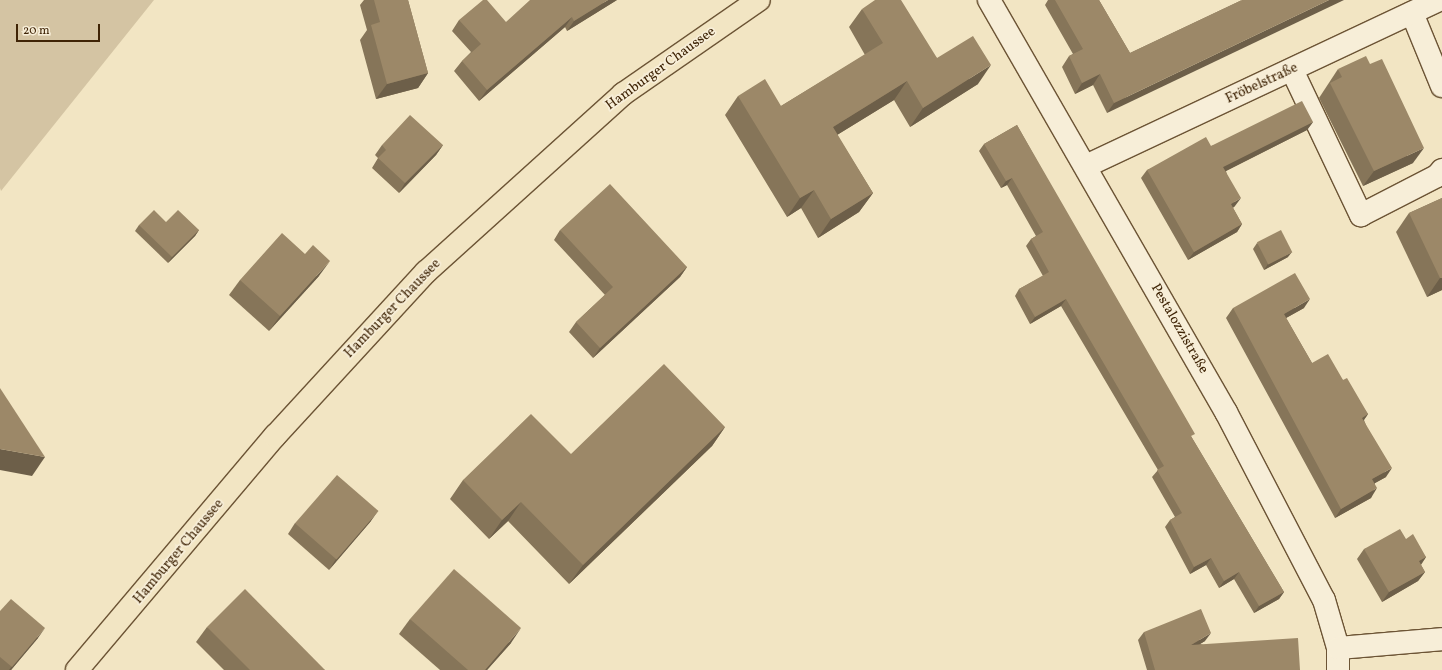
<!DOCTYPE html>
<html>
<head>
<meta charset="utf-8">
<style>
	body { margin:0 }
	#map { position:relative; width:1442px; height:670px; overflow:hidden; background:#f2e5c3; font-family:Vollkorn,serif }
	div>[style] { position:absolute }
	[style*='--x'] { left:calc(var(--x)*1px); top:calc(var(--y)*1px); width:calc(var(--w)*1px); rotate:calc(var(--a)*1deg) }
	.green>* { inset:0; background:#d4c4a3 }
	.roads { filter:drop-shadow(1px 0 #6c5435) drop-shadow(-1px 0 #6c5435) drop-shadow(0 1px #6c5435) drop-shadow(0 -1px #6c5435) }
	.minor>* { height:22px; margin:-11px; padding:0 11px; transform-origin:11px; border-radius:11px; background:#f7eed8 }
	.major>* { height:22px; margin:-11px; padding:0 11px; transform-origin:11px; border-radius:11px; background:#f2e5c3 }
	.wall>* { inset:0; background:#867559 }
	.shaded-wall>* { inset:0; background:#6d5f49 }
	.building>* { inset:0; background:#9c8868; transform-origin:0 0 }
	span { translate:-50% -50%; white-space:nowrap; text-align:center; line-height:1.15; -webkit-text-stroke:3.5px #f7eed8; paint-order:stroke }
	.street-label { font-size:14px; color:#3f2406 }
	.scale { position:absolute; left:16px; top:24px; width:84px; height:18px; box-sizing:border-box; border:2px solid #3f2406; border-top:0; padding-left:5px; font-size:12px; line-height:14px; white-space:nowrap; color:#3f2406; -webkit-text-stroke:3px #f7eed8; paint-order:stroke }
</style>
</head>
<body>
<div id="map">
	<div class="green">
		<i style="clip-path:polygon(0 0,154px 0,1px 191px,0 188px)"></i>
	</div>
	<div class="roads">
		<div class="minor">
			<i style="--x:989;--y:0;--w:475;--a:60.1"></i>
			<i style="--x:1226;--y:412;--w:212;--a:62.5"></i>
			<i style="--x:1324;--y:600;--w:50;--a:73.7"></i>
			<i style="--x:1338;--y:648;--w:22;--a:90"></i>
			<i style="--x:1412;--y:13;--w:79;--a:67.7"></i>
			<i style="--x:1292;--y:70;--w:161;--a:64.6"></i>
			<i style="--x:1361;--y:215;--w:85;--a:-27.2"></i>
			<i style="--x:1437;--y:176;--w:8;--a:-50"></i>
			<i style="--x:1086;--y:166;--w:390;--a:-25.2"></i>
			<i style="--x:1338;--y:648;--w:104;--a:-4.9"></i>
		</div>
		<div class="major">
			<i style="--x:77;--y:670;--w:307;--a:-49.8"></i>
			<i style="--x:275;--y:436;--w:223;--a:-47.4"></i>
			<i style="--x:426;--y:272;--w:266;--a:-42.1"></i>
			<i style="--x:623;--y:94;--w:165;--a:-34.7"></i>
		</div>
	</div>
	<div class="wall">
		<i style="clip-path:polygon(364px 0,408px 0,428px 73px,418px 88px,376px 99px,360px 40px,367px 30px,360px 5px)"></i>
		<i style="clip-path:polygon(617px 0,567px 31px,565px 27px,479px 101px,454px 71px,462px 61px,471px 52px,452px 31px,459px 20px,506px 22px)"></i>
		<i style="clip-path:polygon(1048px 0,1099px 0,1130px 53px,1242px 0,1107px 113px,1093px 85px,1075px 94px,1062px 67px,1069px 56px,1073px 54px,1045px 5px)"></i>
		<i style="clip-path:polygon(862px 9px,937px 58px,978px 84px,910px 127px,894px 100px,837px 135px,873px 193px,859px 212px,818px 238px,801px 208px,787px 217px,725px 115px,738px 96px,781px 106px,865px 55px,849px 27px)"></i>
		<i style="clip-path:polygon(1338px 69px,1413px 163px,1363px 186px,1319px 98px)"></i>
		<i style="clip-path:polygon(1313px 122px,1307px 130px,1226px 171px,1235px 206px,1233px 208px,1242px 224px,1237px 232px,1188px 260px,1141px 178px,1147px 170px,1211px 146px)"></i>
		<i style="clip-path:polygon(1017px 125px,1192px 438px,1284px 592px,1279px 599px,1254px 613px,1234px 579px,1219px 588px,1206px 565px,1190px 574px,1165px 527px,1170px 520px,1175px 517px,1152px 477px,1158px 470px,1061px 306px,1030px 324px,1015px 296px,1019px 289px,1043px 276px,1026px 246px,1031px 239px,1036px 236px,1007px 185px,1001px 188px,979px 151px,984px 144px)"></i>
		<i style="clip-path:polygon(382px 145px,443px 145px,436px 155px,399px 193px,372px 168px,378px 158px,375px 155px)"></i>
		<i style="clip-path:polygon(1442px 198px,1442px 290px,1427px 297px,1396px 232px,1409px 213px)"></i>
		<i style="clip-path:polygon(166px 222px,199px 230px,195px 236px,168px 263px,135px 231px,139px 225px)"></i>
		<i style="clip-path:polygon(560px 230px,687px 267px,680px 277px,593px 358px,569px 332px,576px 322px,605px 295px,554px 240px)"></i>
		<i style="clip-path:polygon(1257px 243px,1288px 257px,1264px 270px,1253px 249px)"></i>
		<i style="clip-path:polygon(319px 276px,269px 331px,229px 295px,240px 280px)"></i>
		<i style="clip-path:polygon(1233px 308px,1304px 308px,1286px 318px,1312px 363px,1343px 380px,1368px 414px,1364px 420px,1386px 477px,1375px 483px,1371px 498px,1335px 518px,1226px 318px)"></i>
		<i style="clip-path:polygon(725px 427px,712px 446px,569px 584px,508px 521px,489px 539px,450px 499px,463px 480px,571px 454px)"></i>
		<i style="clip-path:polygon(371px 521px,329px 570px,288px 534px,295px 523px)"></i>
		<i style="clip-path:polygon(1406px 539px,1426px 557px,1421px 565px,1425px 572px,1418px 581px,1382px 602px,1357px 559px,1364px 549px)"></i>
		<i style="clip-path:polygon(0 611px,38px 638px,11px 670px,0 670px)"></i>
		<i style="clip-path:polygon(410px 619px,511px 643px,487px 670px,440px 670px,399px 634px)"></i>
		<i style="clip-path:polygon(207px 627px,325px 670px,224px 670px,196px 642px)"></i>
		<i style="clip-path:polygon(1144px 632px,1205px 641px,1200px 644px,1300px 670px,1147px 670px,1138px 640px)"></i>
	</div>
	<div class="shaded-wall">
		<i style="clip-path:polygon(608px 0,617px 0,567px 31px,574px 21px)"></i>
		<i style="clip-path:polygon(1329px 0,1344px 0,1107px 113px,1114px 103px)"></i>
		<i style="clip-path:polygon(572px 17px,565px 27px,479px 101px,487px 90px)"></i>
		<i style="clip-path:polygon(991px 65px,978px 84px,910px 127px,923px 108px)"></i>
		<i style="clip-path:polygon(428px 73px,418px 88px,376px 99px,387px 84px)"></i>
		<i style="clip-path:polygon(1100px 74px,1093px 85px,1075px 94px,1082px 83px)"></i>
		<i style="clip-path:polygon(907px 81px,894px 100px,819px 146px,833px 127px)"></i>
		<i style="clip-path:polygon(1313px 122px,1307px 130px,1218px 175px,1223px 167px)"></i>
		<i style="clip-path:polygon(443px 145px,436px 155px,399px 193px,405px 183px)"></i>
		<i style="clip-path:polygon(1424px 148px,1413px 163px,1363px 186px,1374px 171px)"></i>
		<i style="clip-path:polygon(1012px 178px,1007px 185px,1001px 188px,1006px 181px)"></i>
		<i style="clip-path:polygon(814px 190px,801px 208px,787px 217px,800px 198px)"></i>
		<i style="clip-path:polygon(873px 193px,859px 212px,818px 238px,831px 219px)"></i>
		<i style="clip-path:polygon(1241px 198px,1235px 206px,1225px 212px,1231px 204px)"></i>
		<i style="clip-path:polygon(1242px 224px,1237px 232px,1188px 260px,1194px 252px)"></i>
		<i style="clip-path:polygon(199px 230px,195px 236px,168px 263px,172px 257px)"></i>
		<i style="clip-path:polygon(1292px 252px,1288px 257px,1264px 270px,1268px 264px)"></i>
		<i style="clip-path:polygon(330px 261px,319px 276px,269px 331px,280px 316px)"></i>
		<i style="clip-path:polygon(687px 267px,680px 277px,593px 358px,600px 348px)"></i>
		<i style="clip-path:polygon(1440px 278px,1442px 278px,1442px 290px,1427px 297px)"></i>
		<i style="clip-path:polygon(1066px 299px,1061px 306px,1030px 324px,1035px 317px)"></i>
		<i style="clip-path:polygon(1310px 299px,1304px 308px,1277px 323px,1284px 314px)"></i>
		<i style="clip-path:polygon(1368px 414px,1361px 424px,1362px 418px)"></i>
		<i style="clip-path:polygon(725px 427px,712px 446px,569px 584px,583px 565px)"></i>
		<i style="clip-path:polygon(0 449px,45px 457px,32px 476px,0 470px)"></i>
		<i style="clip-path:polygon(1392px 468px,1386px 477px,1366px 488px,1372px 479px)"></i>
		<i style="clip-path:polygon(1377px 488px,1371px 498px,1335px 518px,1341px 509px)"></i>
		<i style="clip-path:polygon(521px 502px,508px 521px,489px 539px,502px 520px)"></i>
		<i style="clip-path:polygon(378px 511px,371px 521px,329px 570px,336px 559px)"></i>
		<i style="clip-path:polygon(1426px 557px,1419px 567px,1419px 561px)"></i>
		<i style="clip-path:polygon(1211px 558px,1206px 565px,1190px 574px,1194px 567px)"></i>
		<i style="clip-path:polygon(1239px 572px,1234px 579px,1219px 588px,1224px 581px)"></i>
		<i style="clip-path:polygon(1425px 572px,1418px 581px,1382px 602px,1389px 592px)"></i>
		<i style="clip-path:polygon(1284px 592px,1279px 599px,1254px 613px,1259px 606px)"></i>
		<i style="clip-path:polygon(45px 628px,38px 638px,11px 670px,9px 670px)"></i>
		<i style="clip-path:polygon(521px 628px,511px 643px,487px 670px,485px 670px)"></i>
		<i style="clip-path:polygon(1211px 633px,1205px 641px,1185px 653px,1191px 645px)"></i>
	</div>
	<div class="building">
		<i style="clip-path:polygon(374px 0,408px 0,428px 73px,387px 84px,371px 25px,380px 22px)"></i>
		<i style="clip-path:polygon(483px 0,487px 0,506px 22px,530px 0,608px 0,574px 21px,572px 17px,487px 90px,462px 61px,481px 44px,459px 20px)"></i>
		<i style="clip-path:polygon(875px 0,901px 0,937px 58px,973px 36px,991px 65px,923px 108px,907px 81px,833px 127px,873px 193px,831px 219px,814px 190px,800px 198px,738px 96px,765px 79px,781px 106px,883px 43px,862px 9px)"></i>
		<i style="clip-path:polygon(1055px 0,1099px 0,1130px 53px,1242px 0,1329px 0,1114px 103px,1100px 74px,1082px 83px,1069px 56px,1083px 49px)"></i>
		<i style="clip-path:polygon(1366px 56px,1370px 64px,1382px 59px,1424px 148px,1374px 171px,1330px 83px,1342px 77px,1338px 69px)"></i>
		<i style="clip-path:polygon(1302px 101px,1313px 122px,1223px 167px,1241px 198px,1231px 204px,1242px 224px,1194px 252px,1147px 170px,1206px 137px,1211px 146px)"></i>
		<i style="clip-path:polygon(410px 115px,443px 145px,405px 183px,378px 158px,386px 150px,382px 145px)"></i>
		<i style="clip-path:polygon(1017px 125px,1195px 434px,1191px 436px,1284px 592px,1259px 606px,1239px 572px,1224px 581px,1211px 558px,1194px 567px,1170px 520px,1182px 513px,1157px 470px,1164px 466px,1066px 299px,1035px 317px,1019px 289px,1049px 272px,1031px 239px,1043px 232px,1012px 178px,1006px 181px,984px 144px)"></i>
		<i style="clip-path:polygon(610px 184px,687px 267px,600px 348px,576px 322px,613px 287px,560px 230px)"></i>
		<i style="clip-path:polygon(1442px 198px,1442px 278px,1440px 278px,1409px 213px)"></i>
		<i style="clip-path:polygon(154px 210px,166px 222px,178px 210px,199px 230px,172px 257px,139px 225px)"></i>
		<i style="left:1281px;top:230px;width:25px;height:27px;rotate:63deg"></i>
		<i style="clip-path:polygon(282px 233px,305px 254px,313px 245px,330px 261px,280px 316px,240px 280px)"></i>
		<i style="clip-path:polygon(1295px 273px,1310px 299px,1284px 314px,1312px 363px,1328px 354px,1343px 380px,1347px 378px,1368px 414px,1362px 418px,1392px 468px,1372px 479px,1377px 488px,1341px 509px,1233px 308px)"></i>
		<i style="clip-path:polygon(664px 364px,725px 427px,583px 565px,521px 502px,502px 520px,463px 480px,531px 414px,571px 454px)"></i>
		<i style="clip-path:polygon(0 388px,45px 457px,0 449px)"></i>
		<i style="left:337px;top:475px;width:55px;height:64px;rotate:41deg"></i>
		<i style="clip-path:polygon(1400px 529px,1406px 539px,1413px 534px,1426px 557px,1419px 561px,1425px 572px,1389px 592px,1364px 549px)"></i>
		<i style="clip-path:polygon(454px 569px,521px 628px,485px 670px,468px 670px,410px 619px)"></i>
		<i style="clip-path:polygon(245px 589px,325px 670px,250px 670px,207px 627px)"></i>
		<i style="clip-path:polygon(11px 599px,45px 628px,12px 667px,0 657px,0 611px)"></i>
		<i style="clip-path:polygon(1201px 609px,1211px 633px,1191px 645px,1298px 638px,1300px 670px,1155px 670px,1144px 632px)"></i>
	</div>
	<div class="street-label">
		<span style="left:661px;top:69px;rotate:-36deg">Hamburger Chaussee</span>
		<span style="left:1262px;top:84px;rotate:-25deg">Fröbelstraße</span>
		<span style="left:393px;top:309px;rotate:-46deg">Hamburger Chaussee</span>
		<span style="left:1179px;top:329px;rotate:60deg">Pestalozzistraße</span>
		<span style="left:179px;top:552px;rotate:-50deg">Hamburger Chaussee</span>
	</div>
	<div class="scale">20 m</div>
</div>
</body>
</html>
